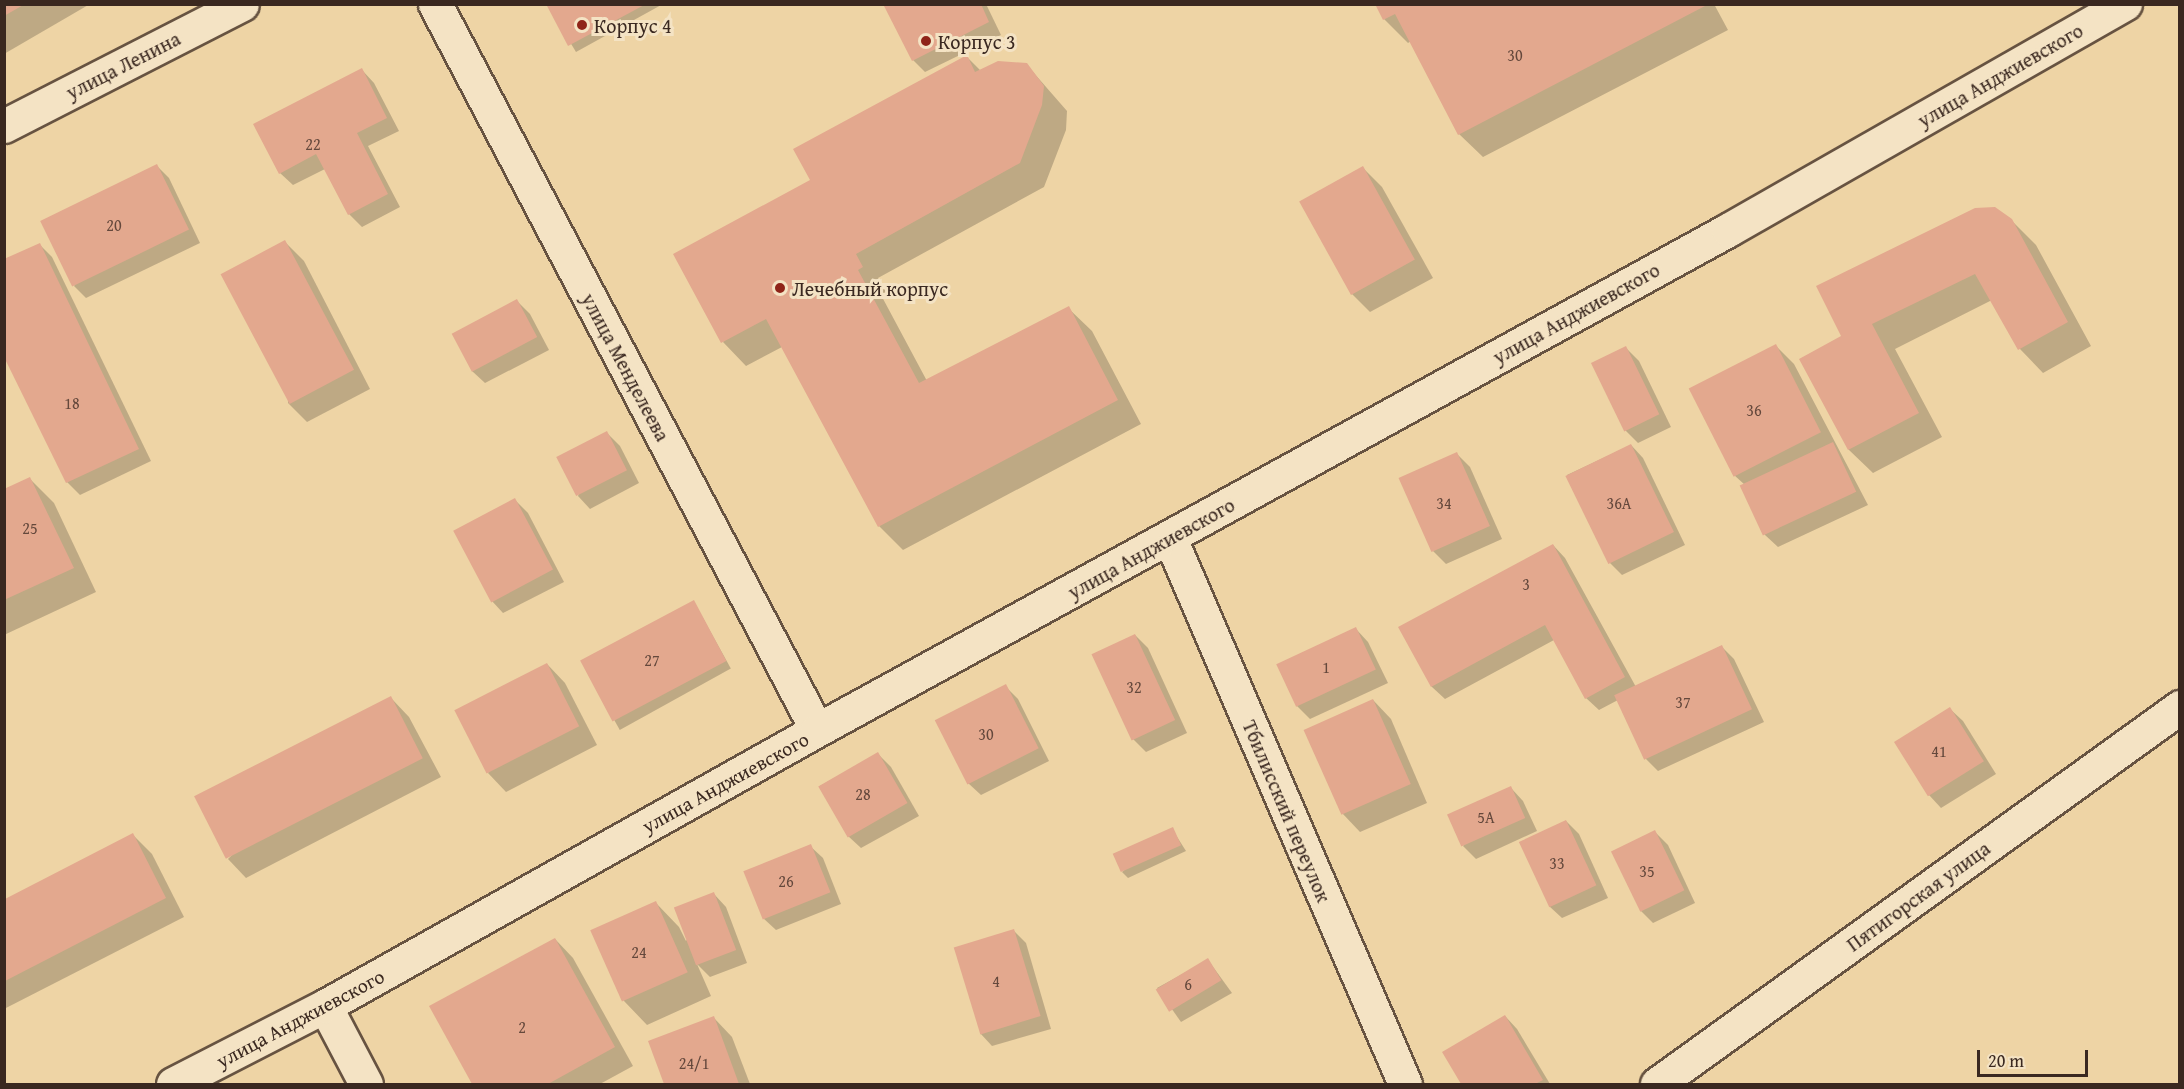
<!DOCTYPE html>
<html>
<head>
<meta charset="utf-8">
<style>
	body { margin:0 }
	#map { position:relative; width:2184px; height:1089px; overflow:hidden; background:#eed4a5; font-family:"Gentium Book Plus",serif }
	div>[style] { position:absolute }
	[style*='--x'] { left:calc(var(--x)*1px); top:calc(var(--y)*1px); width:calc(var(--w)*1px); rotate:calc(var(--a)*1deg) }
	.shadow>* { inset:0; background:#0003; transform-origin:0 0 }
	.building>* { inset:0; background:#e3a88e; transform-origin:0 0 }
	.roads { filter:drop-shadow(2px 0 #675341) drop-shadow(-2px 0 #675341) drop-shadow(0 2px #675341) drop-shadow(0 -2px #675341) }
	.street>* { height:33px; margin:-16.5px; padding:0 16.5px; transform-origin:16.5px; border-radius:16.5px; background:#f4e3c4 }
	.dots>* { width:16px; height:16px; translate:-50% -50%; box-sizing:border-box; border:3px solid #f4e3c4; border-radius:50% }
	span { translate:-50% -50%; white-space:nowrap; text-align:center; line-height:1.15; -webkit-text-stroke:6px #f4e3c4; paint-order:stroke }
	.number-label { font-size:16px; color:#64483c }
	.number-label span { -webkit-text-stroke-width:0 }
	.poi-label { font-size:20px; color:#3a2820 }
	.left { translate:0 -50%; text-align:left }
	.street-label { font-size:20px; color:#3a2820 }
	.frame { position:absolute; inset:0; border:6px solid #3a2820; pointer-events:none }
	.scale { position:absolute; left:1977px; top:1050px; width:111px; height:27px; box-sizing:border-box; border:3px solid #3a2820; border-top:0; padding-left:8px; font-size:18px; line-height:21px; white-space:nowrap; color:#3a2820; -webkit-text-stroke:4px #f4e3c4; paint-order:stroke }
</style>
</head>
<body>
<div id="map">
	<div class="shadow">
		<i style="clip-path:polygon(4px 4px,90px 4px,4px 54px)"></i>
		<i style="clip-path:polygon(547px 4px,663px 4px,576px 52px)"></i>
		<i style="clip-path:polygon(885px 4px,986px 4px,1001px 35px,925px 72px,913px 60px)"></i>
		<i style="clip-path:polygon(1377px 4px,1714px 4px,1728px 30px,1483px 157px,1459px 134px,1411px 41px,1408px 43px,1384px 19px)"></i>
		<i style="clip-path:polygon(967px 57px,981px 71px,1026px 64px,1067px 111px,1066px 130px,1044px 187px,878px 278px,886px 292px,881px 295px,927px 381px,1068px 308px,1092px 331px,1141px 424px,903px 550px,879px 526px,782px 347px,746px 366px,723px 342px,812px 181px)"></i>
		<i style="clip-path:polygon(362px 70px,374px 83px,399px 131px,368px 146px,400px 207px,362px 227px,349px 214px,325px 169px,293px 185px,280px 173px)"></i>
		<i style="clip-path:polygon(157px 166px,169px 178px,200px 243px,86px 298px,74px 286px)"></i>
		<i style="clip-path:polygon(1363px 168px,1382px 187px,1433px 278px,1370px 312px,1351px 293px)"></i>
		<i style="clip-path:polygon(2011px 220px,2036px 245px,2091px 346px,2043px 373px,2020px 349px,1992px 300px,1895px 349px,1942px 437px,1873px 473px,1849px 450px,1801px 359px,1843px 337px)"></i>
		<i style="clip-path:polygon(285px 242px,304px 261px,370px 389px,307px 422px,288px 403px)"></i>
		<i style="clip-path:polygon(39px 244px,52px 257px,151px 461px,80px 495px,67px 482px,4px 353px)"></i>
		<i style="clip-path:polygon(517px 301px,530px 314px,549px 350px,485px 383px,472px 371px)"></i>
		<i style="clip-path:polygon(1776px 346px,1794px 364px,1868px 505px,1778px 547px,1765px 535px,1745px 485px,1734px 475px)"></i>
		<i style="clip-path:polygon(1626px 348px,1639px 361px,1671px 427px,1638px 443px,1625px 430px)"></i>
		<i style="clip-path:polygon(607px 433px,620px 446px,639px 483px,590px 509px,578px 496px)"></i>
		<i style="clip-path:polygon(1631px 445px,1643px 458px,1685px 545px,1622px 575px,1609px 562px,1567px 475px)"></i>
		<i style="clip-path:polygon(1457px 454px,1470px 467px,1502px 539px,1446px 564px,1433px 551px)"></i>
		<i style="clip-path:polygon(30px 479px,54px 503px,96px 592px,4px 635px,4px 491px)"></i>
		<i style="clip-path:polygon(515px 500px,528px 513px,564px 582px,503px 613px,491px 600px)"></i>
		<i style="clip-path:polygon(1553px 545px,1565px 558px,1636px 687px,1721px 646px,1734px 659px,1764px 722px,1658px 771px,1646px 759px,1618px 700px,1599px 710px,1586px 698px,1554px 640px,1445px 699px,1432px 687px,1400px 628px)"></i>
		<i style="left:694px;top:602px;width:76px;height:127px;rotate:61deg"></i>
		<i style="clip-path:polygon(1356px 629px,1368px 642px,1388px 683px,1310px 719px,1297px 706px,1278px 665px)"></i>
		<i style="clip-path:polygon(1135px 635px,1148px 648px,1187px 733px,1146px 752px,1133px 739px)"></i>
		<i style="clip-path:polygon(547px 664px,565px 683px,597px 745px,506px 792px,488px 773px)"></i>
		<i style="clip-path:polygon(1005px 686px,1018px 699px,1049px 761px,981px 795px,968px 783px)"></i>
		<i style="clip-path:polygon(391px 698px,409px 717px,441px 777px,246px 878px,228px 859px)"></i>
		<i style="clip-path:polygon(1373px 700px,1391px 719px,1427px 803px,1360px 832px,1342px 813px)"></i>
		<i style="clip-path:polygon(1950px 709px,1963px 721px,1996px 774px,1941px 808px,1929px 795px)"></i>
		<i style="clip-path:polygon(878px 754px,891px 767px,919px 816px,861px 848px,848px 836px,820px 786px)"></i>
		<i style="clip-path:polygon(1511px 788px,1523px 801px,1537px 831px,1476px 859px,1463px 846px)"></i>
		<i style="clip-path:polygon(1566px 821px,1579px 834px,1608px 898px,1562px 918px,1549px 906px)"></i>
		<i style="clip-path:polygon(1172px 829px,1186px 851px,1128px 878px,1122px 872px)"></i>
		<i style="clip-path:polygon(1655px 832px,1668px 845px,1695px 903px,1653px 923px,1640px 910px)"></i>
		<i style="clip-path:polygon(133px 835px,152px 854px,184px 917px,4px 1009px,4px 901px)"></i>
		<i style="clip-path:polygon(810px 846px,823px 858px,841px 904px,776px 930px,763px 918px)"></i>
		<i style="clip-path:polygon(714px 894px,726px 907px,747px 963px,710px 977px,697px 964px,711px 996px,647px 1025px,624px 1001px,592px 932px,656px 903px,679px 927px,686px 941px)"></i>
		<i style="clip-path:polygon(1014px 931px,1026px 943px,1051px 1029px,992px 1046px,980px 1033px)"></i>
		<i style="clip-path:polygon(555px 939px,573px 958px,633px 1066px,600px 1084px,474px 1084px,431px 1007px)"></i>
		<i style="clip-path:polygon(1208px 960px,1232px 993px,1181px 1022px,1157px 988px)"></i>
		<i style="clip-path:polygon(1505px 1016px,1517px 1029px,1550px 1084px,1463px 1084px,1444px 1052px)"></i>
		<i style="clip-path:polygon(714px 1018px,732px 1037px,750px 1084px,666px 1084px,650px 1041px)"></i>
	</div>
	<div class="building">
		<i style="clip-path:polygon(4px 4px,25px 4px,4px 16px)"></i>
		<i style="clip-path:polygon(546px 4px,646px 4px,568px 46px)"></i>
		<i style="clip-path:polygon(883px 4px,981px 4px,989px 22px,912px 61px)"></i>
		<i style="clip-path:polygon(1375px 4px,1704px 4px,1705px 6px,1458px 135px,1395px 14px,1383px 20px)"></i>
		<i style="clip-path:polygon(967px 55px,975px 72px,998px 61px,1027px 63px,1044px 86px,1042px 105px,1020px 163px,856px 254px,863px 267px,858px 270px,919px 383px,1069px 306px,1118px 400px,878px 527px,766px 319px,721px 343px,673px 254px,810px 180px,793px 149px)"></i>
		<i style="clip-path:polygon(362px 68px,387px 118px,357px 133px,388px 194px,348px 215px,316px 154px,279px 174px,253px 124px)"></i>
		<i style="left:157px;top:164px;width:73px;height:130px;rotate:64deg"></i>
		<i style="left:1363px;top:166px;width:107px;height:73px;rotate:61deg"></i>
		<i style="clip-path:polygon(1995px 207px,2012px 219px,2068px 322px,2018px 350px,1975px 274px,1872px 324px,1919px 413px,1848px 450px,1799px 359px,1841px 336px,1816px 286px,1975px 208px)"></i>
		<i style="left:285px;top:240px;width:147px;height:73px;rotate:62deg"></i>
		<i style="clip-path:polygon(40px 243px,139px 449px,66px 483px,4px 357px,4px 259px)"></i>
		<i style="left:517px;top:299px;width:43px;height:74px;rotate:62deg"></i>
		<i style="left:1776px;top:344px;width:99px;height:98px;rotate:63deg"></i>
		<i style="left:1626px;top:346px;width:76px;height:39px;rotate:64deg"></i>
		<i style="left:607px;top:431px;width:44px;height:57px;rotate:63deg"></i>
		<i style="left:1833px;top:442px;width:55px;height:103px;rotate:65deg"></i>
		<i style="left:1631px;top:444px;width:98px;height:73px;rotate:64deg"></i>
		<i style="left:1457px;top:452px;width:81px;height:64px;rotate:66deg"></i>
		<i style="clip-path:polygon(30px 477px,74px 568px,4px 600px,4px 489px)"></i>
		<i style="left:515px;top:498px;width:81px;height:70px;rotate:62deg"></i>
		<i style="clip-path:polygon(1553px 544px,1625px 677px,1585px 699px,1545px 625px,1431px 687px,1398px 627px)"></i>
		<i style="left:694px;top:600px;width:69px;height:129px;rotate:62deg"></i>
		<i style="left:1356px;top:627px;width:47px;height:88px;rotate:65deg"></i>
		<i style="left:1135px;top:634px;width:95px;height:48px;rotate:65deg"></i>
		<i style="left:1722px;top:645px;width:71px;height:119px;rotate:65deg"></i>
		<i style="left:547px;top:663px;width:71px;height:104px;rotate:63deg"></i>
		<i style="left:1006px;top:684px;width:72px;height:80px;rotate:63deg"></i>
		<i style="left:391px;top:696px;width:70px;height:221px;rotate:63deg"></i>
		<i style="left:1373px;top:699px;width:93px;height:76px;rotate:66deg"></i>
		<i style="left:1950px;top:707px;width:64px;height:66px;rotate:58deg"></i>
		<i style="left:878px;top:752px;width:59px;height:69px;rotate:60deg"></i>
		<i style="left:1511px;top:786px;width:35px;height:70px;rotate:66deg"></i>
		<i style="left:1566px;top:820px;width:72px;height:52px;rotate:65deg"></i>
		<i style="left:1173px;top:827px;width:20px;height:66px;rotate:66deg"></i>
		<i style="left:1655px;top:830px;width:67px;height:49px;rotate:64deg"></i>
		<i style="clip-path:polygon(133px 833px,166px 898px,5px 981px,5px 899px)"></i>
		<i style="left:811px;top:844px;width:52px;height:73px;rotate:68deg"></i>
		<i style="left:714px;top:892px;width:62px;height:43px;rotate:69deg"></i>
		<i style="left:656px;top:901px;width:78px;height:72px;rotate:66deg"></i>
		<i style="left:1014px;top:929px;width:91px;height:63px;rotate:73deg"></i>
		<i style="clip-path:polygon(555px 938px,615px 1047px,548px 1084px,472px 1084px,429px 1006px)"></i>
		<i style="left:1208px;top:958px;width:26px;height:61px;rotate:59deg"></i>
		<i style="clip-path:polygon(1505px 1015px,1543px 1080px,1535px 1084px,1461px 1084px,1442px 1052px)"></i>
		<i style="clip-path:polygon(714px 1016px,739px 1084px,664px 1084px,648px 1041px)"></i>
	</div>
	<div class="roads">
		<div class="street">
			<i style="--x:435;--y:4;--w:820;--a:62.25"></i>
			<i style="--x:4;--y:126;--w:267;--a:-27.1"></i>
			<i style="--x:1170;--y:538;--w:594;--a:66.71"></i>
			<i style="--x:325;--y:1006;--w:88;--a:62.3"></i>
			<i style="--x:173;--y:1084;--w:171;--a:-27.2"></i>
			<i style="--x:325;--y:1006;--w:564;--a:-29.29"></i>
			<i style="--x:817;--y:730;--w:1039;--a:-28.76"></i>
			<i style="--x:1728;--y:230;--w:457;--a:-29.7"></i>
			<i style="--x:1657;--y:1084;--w:645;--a:-35.79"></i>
		</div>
	</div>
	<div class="dots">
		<i style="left:582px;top:25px;background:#8f2418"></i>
		<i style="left:926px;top:41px;background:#8f2418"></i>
		<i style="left:780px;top:288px;background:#8f2418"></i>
	</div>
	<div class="number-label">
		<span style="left:1515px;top:55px">30</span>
		<span style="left:313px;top:144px">22</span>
		<span style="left:114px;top:225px">20</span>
		<span style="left:72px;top:403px">18</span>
		<span style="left:1754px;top:410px">36</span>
		<span style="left:1444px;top:503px">34</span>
		<span style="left:1619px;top:503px">36А</span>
		<span style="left:30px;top:528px">25</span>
		<span style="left:1526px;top:584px">3</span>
		<span style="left:652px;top:660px">27</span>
		<span style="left:1326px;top:667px">1</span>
		<span style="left:1134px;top:687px">32</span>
		<span style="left:1683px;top:702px">37</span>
		<span style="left:986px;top:734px">30</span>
		<span style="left:1939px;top:751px">41</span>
		<span style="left:863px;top:794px">28</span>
		<span style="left:1486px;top:817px">5А</span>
		<span style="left:1557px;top:863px">33</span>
		<span style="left:1647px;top:871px">35</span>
		<span style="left:786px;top:881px">26</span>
		<span style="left:639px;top:952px">24</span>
		<span style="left:996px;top:981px">4</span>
		<span style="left:1188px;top:984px">6</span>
		<span style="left:522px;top:1027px">2</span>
		<span style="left:694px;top:1063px">24/1</span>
	</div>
	<div class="poi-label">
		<span class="left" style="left:594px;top:25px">Корпус 4</span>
		<span class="left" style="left:938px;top:41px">Корпус 3</span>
		<span class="left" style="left:792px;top:288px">Лечебный корпус</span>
	</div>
	<div class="street-label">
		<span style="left:123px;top:65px;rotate:-27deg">улица Ленина</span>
		<span style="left:2000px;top:75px;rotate:-30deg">улица Анджиевского</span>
		<span style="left:1576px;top:313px;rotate:-29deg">улица Анджиевского</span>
		<span style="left:626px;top:367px;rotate:62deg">улица Менделеева</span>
		<span style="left:1151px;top:548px;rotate:-29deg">улица Анджиевского</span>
		<span style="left:725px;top:782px;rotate:-29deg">улица Анджиевского</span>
		<span style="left:1287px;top:811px;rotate:67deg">Тбилисский переулок</span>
		<span style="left:1918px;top:896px;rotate:-36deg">Пятигорская улица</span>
		<span style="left:300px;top:1018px;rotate:-28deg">улица Анджиевского</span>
	</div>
	<div class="frame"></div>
	<div class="scale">20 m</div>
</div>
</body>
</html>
